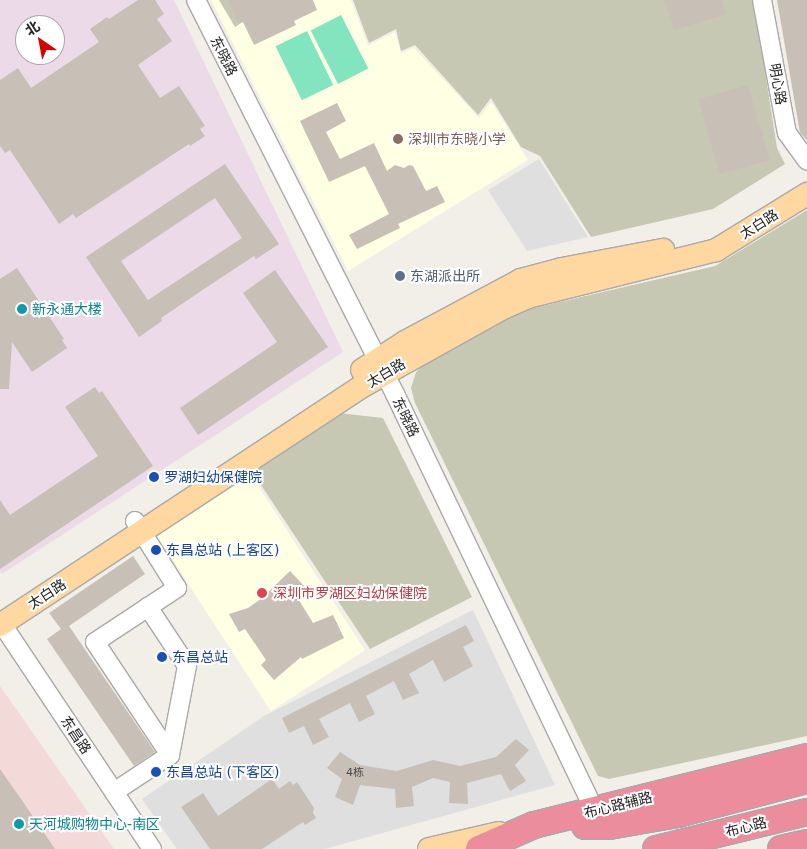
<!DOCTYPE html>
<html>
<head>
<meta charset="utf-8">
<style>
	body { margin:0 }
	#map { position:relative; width:807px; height:849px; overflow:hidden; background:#f2efe8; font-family:"DejaVu Sans","Noto Sans SC",sans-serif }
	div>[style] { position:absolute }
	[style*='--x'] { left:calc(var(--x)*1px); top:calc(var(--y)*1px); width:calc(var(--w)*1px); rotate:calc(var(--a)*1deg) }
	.residential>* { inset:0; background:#e0dfdf }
	.commercial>* { inset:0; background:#f3d9d7 }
	.industrial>* { inset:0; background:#ecdae8 }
	.education>* { inset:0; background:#ffffe4; transform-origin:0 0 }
	.construction>* { inset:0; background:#c7c8b3 }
	.pitch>* { inset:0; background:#83e4c0; transform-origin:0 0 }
	.building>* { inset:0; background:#c8bfb7; transform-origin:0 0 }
	.roads { filter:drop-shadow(1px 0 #a9a9a9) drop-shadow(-1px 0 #a9a9a9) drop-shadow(0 1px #a9a9a9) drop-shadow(0 -1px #a9a9a9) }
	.minor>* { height:18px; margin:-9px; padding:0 9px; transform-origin:9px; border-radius:9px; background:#fff }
	.major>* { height:22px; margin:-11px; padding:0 11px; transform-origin:11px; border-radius:11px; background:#ffd7a0 }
	.highway>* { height:26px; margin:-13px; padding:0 13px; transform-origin:13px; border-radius:13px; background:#ec8d9e }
	.dots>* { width:14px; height:14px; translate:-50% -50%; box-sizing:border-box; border:2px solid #fff; border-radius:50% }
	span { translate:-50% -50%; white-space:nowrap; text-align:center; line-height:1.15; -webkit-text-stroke:4px #fff; paint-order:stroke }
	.number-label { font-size:11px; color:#4c4947 }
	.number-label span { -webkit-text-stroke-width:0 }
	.street-label { font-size:14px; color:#222 }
	.education-label { font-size:14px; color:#785e54 }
	.left { translate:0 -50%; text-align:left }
	.service-label { font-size:14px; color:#4e5e75 }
	.culture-label { font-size:14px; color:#0d838f }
	.transit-label { font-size:14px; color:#164399 }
	.health-label { font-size:14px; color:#be3a42 }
	.north { position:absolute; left:15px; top:15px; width:50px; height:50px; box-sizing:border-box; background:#fff; border:1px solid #a7a7a7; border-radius:50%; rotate:327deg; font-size:14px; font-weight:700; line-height:20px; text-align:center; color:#222 }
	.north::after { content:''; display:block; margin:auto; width:18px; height:22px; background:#d30200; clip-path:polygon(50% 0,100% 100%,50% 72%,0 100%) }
</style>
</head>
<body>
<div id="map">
	<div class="residential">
		<i style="clip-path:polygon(539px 159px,588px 237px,527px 251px,488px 190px)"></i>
		<i style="clip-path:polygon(473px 610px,555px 785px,325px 849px,177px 849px,142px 799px,264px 716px)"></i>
	</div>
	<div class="commercial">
		<i style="clip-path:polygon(0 686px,114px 849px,0 849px)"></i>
	</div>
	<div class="industrial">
		<i style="clip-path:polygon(evenodd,0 0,174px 0,343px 352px,2px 574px,0 571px,0 0,25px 25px,55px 25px,55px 55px,25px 55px,25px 25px)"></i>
	</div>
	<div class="education">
		<i style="clip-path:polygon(211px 0,351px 0,368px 46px,395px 32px,401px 53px,414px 48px,479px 118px,491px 102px,528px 160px,348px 271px)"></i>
		<i style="left:251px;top:475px;width:209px;height:112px;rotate:57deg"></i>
	</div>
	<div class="construction">
		<i style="clip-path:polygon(219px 0,276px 0,235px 27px)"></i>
		<i style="clip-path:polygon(353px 0,754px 0,777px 148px,785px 164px,713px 209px,591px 237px,540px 156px,521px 147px,491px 98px,478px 115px,415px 45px,401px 51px,396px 29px,369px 43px)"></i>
		<i style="clip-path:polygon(807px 210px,807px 736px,609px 779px,598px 776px,415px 403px,411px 388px,416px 372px,430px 359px,525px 310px,715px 266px)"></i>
		<i style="clip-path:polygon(339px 413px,383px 418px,472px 597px,370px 649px,251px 470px)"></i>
	</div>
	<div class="pitch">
		<i style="left:341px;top:15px;width:60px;height:34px;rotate:63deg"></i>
		<i style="left:307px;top:31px;width:60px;height:35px;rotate:64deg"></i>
	</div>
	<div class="building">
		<i style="clip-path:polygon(138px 0,155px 0,164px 14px,157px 19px,172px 41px,138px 65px,160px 98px,179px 86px,205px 126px,200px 129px,205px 136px,190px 146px,189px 144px,76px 218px,73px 214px,59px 224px,10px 150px,5px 153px,0 146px,0 80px,18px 68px,31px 88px,99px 42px,90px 29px,107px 17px,109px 19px)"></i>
		<i style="clip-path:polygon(228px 0,313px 0,317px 10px,294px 21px,296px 25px,254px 45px,243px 22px,239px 23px)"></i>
		<i style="clip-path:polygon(664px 0,722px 0,726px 14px,674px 30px)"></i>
		<i style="clip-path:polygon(777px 0,807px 0,807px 140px,800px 133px)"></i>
		<i style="left:748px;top:85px;width:78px;height:52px;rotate:74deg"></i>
		<i style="clip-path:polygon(337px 103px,346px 121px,326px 132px,340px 159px,374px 143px,387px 171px,395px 165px,404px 168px,409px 165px,413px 166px,426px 191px,437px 186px,445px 202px,398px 224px,400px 228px,357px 249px,349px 235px,389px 214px,365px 166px,329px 182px,300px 121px)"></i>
		<i style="clip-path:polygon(evenodd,225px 164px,279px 244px,256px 259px,254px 256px,213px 283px,161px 318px,162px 321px,139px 337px,86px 257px,225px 164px,215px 198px,242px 238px,148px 300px,121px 261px,215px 198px)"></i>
		<i style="clip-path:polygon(17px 268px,64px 339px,62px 340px,67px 348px,32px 372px,12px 342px,9px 389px,0 389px,0 279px)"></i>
		<i style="clip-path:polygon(275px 270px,328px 347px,198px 435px,180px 408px,277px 342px,243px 293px)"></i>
		<i style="clip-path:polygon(95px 387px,99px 393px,102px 391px,153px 466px,0 569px,0 500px,10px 515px,98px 456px,65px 407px)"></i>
		<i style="clip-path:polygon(133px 556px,145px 574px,69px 626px,155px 752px,134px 766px,47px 639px,61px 629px,49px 613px)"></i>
		<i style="clip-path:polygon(290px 571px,307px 589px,297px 597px,313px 623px,333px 615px,344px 638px,302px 659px,301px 657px,274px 680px,261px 665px,266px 660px,245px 629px,239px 632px,229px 614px,248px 608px,261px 599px)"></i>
		<i style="clip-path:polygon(466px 625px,474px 641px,463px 647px,473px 666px,444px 682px,433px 660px,409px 674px,419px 693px,403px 700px,394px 681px,366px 696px,375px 714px,359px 722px,350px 703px,319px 719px,329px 737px,313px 745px,304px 726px,289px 733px,282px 718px)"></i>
		<i style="clip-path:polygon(516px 739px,529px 750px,515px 765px,526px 781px,510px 791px,501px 774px,467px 783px,468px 804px,449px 803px,450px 782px,433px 778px,412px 787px,414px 806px,396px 808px,395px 789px,360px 785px,353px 805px,335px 797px,342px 779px,327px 768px,340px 752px,360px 765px,397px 771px,433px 760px,460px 766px,496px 757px)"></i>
		<i style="clip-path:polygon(0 769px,21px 799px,55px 849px,0 849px)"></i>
		<i style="clip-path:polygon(272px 779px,279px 789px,290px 781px,293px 785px,297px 782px,314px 808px,313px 813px,316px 818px,305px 825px,303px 822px,262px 849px,210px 849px,181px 807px,203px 793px,218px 816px)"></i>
	</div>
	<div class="roads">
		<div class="minor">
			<i style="--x:196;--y:0;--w:441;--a:63.2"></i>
			<i style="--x:395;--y:394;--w:462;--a:64.4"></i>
			<i style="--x:762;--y:0;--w:135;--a:79.4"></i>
			<i style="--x:787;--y:133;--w:34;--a:54"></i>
			<i style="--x:135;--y:521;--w:79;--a:57.9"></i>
			<i style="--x:177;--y:588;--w:98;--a:146.6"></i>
			<i style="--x:95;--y:642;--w:136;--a:56.4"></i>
			<i style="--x:0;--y:621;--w:274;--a:56.3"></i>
			<i style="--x:114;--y:792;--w:67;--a:-33.5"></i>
			<i style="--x:170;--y:755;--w:91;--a:-79.2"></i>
			<i style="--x:187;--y:666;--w:71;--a:-123.5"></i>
		</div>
		<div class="major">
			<i style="--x:362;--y:370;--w:51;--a:-33.1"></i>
			<i style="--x:405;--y:342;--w:132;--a:-28.1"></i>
			<i style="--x:521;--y:280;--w:42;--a:-15"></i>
			<i style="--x:562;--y:269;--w:103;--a:-10.7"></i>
			<i style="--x:0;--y:625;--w:435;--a:-33.4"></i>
			<i style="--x:363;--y:386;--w:162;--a:-29.1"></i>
			<i style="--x:505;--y:307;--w:25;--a:-23"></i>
			<i style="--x:528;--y:297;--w:194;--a:-14"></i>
			<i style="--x:716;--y:250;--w:107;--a:-31.6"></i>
			<i style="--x:429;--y:849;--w:72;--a:-12.9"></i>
		</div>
		<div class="highway">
			<i style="--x:585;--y:826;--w:24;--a:0"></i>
			<i style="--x:609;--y:826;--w:70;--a:-9.9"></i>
			<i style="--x:678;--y:814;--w:133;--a:-14.8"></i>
			<i style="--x:479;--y:849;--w:60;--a:-23.6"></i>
			<i style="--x:534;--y:825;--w:281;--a:-14"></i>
			<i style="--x:656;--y:849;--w:155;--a:-13.8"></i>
			<i style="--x:781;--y:849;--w:27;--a:-13"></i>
		</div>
	</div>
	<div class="dots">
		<i style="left:398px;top:139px;background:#8d6e63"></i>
		<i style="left:400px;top:276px;background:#5c6f8a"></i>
		<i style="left:22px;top:309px;background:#0f9aa8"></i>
		<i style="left:154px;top:477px;background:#1a4fb4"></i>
		<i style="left:156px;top:550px;background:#1a4fb4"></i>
		<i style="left:262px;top:593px;background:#e0444e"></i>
		<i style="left:162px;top:657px;background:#1a4fb4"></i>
		<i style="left:156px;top:772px;background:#1a4fb4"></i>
		<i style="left:19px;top:824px;background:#0f9aa8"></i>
	</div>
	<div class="number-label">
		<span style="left:355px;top:773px">4栋</span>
	</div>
	<div class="street-label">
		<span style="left:224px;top:56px;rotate:63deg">东晓路</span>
		<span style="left:778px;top:84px;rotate:80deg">明心路</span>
		<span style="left:759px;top:224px;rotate:-32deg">太白路</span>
		<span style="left:386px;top:373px;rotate:-31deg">太白路</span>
		<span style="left:406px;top:417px;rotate:64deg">东晓路</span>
		<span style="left:47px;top:594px;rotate:-33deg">太白路</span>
		<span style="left:76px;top:735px;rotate:56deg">东昌路</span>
		<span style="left:618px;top:805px;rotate:-14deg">布心路辅路</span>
		<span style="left:746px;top:827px;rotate:-14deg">布心路</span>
	</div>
	<div class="education-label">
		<span class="left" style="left:408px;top:139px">深圳市东晓小学</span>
	</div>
	<div class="service-label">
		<span class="left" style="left:410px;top:276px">东湖派出所</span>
	</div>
	<div class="culture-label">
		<span class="left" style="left:32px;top:309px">新永通大楼</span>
		<span class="left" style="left:29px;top:824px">天河城购物中心-南区</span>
	</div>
	<div class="transit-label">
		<span class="left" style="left:164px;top:477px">罗湖妇幼保健院</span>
		<span class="left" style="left:166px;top:550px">东昌总站 (上客区)</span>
		<span class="left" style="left:172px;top:657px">东昌总站</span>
		<span class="left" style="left:166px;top:772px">东昌总站 (下客区)</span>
	</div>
	<div class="health-label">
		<span class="left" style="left:273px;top:593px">深圳市罗湖区妇幼保健院</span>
	</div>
	<div class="north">北</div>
</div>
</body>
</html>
